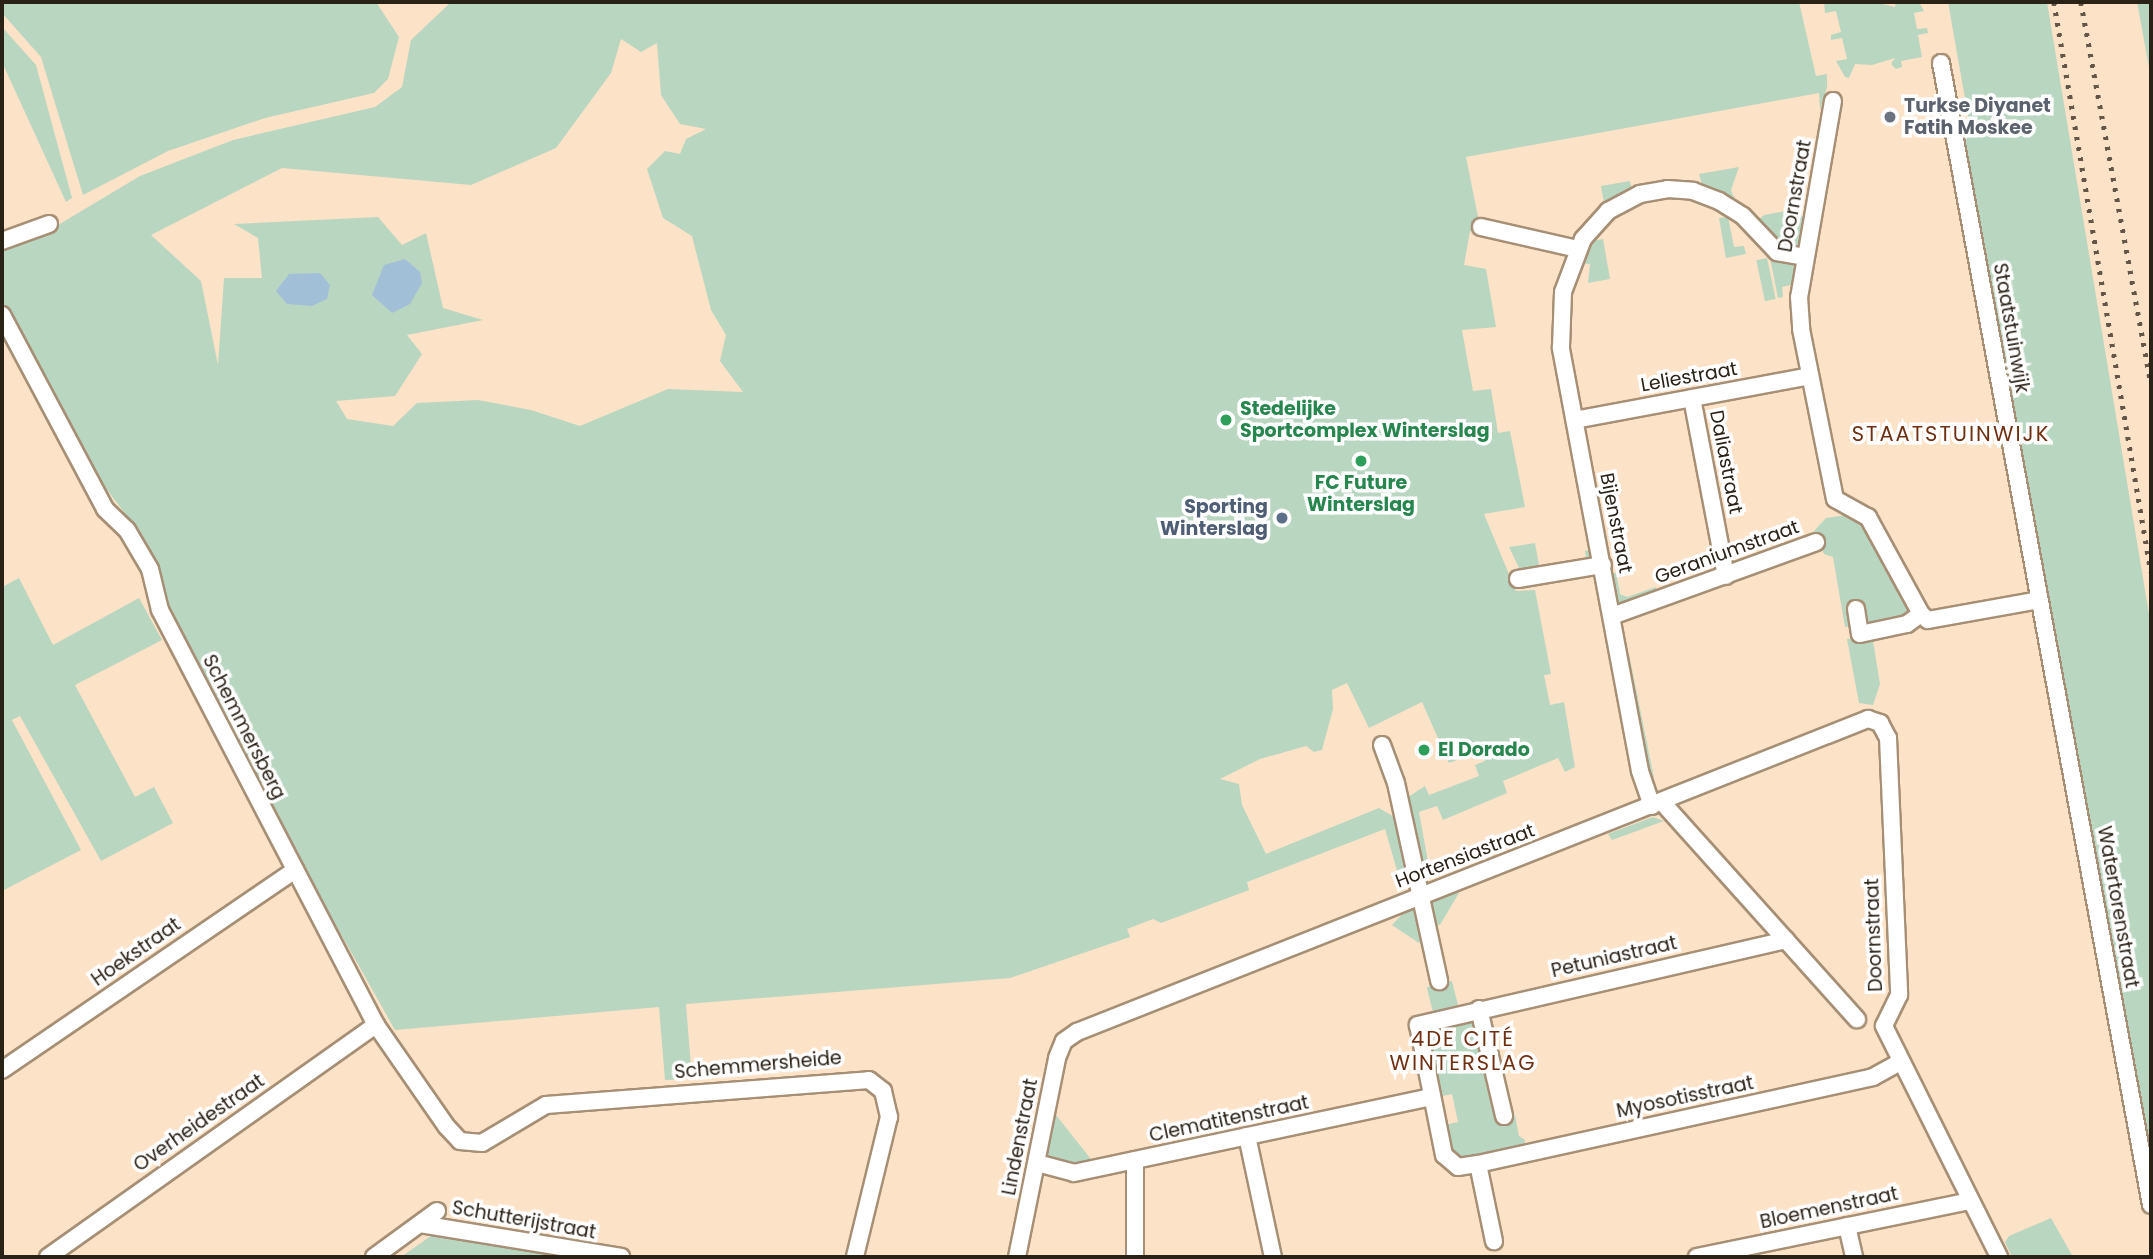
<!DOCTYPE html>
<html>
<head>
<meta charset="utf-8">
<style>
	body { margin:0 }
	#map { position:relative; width:2153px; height:1259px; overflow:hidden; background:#fce2c7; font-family:Poppins,sans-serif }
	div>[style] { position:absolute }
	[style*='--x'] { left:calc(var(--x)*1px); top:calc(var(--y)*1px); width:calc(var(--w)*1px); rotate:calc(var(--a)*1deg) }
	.green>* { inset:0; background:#b9d6c1; transform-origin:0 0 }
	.water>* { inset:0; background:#a1c0d8 }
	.roads { filter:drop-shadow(2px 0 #a68f75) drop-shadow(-2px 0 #a68f75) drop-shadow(0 2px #a68f75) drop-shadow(0 -2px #a68f75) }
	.minor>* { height:16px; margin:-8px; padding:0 8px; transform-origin:8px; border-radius:8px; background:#fff }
	.rail>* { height:4.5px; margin-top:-2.25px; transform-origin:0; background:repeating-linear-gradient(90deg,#635547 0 3.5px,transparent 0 10.5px) }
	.dots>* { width:19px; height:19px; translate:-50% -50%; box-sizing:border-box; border:4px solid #fff; border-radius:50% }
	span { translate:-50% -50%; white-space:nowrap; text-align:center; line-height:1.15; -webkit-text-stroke:7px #fff; paint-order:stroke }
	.worship-label { font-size:19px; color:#5b616d; font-weight:700 }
	.left { translate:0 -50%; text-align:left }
	.street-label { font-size:19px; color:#2a2117 }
	.leisure-label { font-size:19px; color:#27864d; font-weight:700 }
	.service-label { font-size:19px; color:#4e5e75; font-weight:700 }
	.right { translate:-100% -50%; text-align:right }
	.neighbourhood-label { font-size:21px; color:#702f11; letter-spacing:2px }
	.frame { position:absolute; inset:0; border:4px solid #2a2117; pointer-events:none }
</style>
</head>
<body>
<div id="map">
	<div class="green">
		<i style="clip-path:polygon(2px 2px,376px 2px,399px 37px,388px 79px,374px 93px,265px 118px,168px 151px,83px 195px,41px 57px,2px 13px)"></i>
		<i style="clip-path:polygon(evenodd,451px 2px,1799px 2px,1816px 76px,1827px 74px,1827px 87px,1820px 110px,1819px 93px,1466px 157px,1481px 232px,1470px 231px,1464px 265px,1486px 269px,1496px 327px,1462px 330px,1473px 391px,1491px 389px,1498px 433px,1510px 431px,1525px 507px,1484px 514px,1516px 591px,1535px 590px,1551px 674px,1544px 675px,1550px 705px,1564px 702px,1575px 767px,1565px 772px,1558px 758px,1503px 781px,1507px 793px,1443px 820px,1437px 806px,1419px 812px,1431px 878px,1425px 880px,1405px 799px,1425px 786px,1429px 795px,1479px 776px,1475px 765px,1485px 761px,1482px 751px,1449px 763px,1422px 702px,1369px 728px,1347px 683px,1332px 690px,1333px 709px,1322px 750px,1314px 752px,1306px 746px,1260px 759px,1220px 779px,1239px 784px,1242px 805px,1266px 854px,1379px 808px,1396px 818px,1412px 881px,1403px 891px,1385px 829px,1247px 882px,1249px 890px,1161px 923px,1153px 919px,1127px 929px,1130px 937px,1010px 978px,686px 1004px,692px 1079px,665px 1080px,659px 1007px,395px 1030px,293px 849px,165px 605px,160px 575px,130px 520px,101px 482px,2px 301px,2px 249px,53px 228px,140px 176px,233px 140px,375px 107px,402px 87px,411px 40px,451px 2px,621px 39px,641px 52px,657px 43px,661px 95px,680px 124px,706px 129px,686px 139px,680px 154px,665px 151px,647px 169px,663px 218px,692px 236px,711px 310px,726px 335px,720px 361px,743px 392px,668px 389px,580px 426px,531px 410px,478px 400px,417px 403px,393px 426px,347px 419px,336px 401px,395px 396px,422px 354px,407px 335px,483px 320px,443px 308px,426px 233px,402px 245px,378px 217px,234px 224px,258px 238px,262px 278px,224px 278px,218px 365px,201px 281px,151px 235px,282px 168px,471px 185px,556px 148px,611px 73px,621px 39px)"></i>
		<i style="clip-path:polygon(1824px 2px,1874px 2px,1895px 7px,1896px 2px,1919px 2px,1924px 11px,1914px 13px,1917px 29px,1927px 28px,1928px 33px,1918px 35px,1922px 57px,1901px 61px,1902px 67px,1896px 69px,1891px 64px,1895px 58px,1872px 65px,1855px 64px,1849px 78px,1845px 77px,1836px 61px,1847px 59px,1842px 38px,1831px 40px,1831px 35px,1841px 32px,1836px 11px,1825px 13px)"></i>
		<i style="clip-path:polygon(1948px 2px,2047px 2px,2151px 626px,2151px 1149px,1960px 130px,1970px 127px)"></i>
		<i style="clip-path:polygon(2137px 2px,2151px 2px,2151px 78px)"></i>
		<i style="clip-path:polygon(2px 27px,36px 65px,72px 198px,66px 202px,2px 62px)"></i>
		<i style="clip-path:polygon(1739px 167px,1731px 190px,1735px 200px,1702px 184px,1699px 174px)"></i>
		<i style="clip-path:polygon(1630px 181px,1632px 189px,1604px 203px,1601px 186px)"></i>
		<i style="clip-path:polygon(1797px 209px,1806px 221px,1802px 241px,1795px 248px,1778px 246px,1756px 222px,1764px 215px)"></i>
		<i style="clip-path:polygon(1728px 217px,1734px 247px,1744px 246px,1746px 254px,1726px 258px,1719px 218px)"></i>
		<i style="clip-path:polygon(1603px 239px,1610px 279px,1588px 283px,1590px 264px,1578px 263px,1587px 242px)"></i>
		<i style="clip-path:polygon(1773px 256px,1797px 266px,1795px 284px,1782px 287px,1783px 297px,1778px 298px,1770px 258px)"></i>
		<i style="left:1767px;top:258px;width:42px;height:11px;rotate:78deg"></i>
		<i style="clip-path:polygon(1855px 514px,1910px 604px,1910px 616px,1845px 627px,1833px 557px,1824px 554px,1814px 531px,1826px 518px)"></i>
		<i style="clip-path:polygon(1535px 543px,1540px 571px,1587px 563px,1585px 551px,1590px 550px,1592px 564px,1540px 572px,1521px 572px,1509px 547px)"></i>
		<i style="clip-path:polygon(1616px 573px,1620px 594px,1627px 597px,1656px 587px,1658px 595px,1618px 605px,1608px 575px)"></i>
		<i style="clip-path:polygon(19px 578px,53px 645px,139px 598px,162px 640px,75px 685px,135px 797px,154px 787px,173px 823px,101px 861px,20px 716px,12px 720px,81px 850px,2px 891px,2px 587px)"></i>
		<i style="clip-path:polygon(1855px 638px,1873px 641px,1880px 684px,1873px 705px,1859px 703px,1847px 639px)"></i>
		<i style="clip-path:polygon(1629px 654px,1654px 778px,1645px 774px,1623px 656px)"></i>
		<i style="clip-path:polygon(1653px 817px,1664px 821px,1612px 840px,1608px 834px)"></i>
		<i style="clip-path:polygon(1457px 887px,1460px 891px,1440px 925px,1432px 923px,1432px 899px)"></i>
		<i style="clip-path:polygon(1409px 907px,1418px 911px,1424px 936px,1419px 943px,1392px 925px)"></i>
		<i style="left:1452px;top:981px;width:25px;height:26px;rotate:76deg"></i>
		<i style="clip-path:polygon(1471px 1018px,1477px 1023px,1497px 1118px,1515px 1115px,1519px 1136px,1525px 1140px,1524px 1147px,1460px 1160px,1450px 1154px,1444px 1125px,1458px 1122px,1452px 1094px,1438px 1097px,1426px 1028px)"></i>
		<i style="clip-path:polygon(1052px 1110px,1094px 1163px,1075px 1167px,1046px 1158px)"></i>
		<i style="clip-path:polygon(2051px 1218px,2073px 1257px,2012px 1257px,2005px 1242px,2009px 1236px)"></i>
		<i style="clip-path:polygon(435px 1233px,579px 1257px,401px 1257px)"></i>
	</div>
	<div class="water">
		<i style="clip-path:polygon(405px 259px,420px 272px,422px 283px,410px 304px,392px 313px,372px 295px,384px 265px)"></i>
		<i style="clip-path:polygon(320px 273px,330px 285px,327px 299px,312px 306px,287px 304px,276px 291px,289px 274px)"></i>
	</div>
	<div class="roads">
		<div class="minor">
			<i style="--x:1941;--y:63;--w:1161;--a:79.58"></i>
			<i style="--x:1833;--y:101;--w:199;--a:99.8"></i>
			<i style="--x:1799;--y:297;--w:32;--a:86"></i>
			<i style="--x:1801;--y:329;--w:173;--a:78.7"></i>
			<i style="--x:1835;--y:499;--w:38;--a:29"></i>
			<i style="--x:1868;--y:517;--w:111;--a:61.3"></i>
			<i style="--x:1481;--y:227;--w:99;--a:12.8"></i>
			<i style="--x:2;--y:241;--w:50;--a:-19.9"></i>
			<i style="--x:2;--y:315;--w:220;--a:62"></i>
			<i style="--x:105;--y:509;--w:30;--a:44"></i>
			<i style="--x:127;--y:530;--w:45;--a:59.5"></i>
			<i style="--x:150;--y:569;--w:42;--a:76.3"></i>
			<i style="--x:160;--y:610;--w:468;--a:62.5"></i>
			<i style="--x:376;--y:1025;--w:124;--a:55.2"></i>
			<i style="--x:447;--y:1127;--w:19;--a:47"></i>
			<i style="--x:460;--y:1141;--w:22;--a:5"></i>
			<i style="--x:482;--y:1143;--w:74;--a:-30.7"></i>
			<i style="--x:546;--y:1105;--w:324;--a:-4.4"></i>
			<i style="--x:869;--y:1080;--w:18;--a:38"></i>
			<i style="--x:883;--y:1091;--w:27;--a:77"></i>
			<i style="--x:889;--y:1117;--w:144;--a:103.7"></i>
			<i style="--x:1692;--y:398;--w:181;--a:79.2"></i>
			<i style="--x:1575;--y:420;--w:239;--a:-10.6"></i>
			<i style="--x:1518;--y:579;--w:86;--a:-9.4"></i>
			<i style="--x:1856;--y:609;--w:25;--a:81"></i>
			<i style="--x:1860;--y:634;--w:48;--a:-12"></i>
			<i style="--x:1907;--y:624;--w:17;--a:-36"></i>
			<i style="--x:1921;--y:614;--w:9;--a:41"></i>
			<i style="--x:1928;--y:620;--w:113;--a:-10.2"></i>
			<i style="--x:1612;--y:616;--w:217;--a:-19.9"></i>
			<i style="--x:1382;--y:745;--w:40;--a:69.8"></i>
			<i style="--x:1396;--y:783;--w:203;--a:77.7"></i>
			<i style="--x:1662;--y:802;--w:292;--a:48.1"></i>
			<i style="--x:1652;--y:806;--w:37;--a:-109"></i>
			<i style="--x:1640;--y:771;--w:431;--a:-100.6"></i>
			<i style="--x:1561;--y:347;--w:55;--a:-87.9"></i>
			<i style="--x:1563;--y:292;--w:57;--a:-69.3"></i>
			<i style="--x:1583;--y:239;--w:38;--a:-48"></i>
			<i style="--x:1608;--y:211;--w:36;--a:-28"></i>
			<i style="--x:1640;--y:194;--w:27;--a:-10"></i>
			<i style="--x:1667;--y:189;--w:26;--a:4"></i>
			<i style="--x:1693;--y:191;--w:28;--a:21"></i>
			<i style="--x:1719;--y:201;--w:28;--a:32"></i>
			<i style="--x:1743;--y:216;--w:50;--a:46.6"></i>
			<i style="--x:1777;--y:252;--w:29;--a:10"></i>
			<i style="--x:1786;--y:940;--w:378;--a:167"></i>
			<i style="--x:1418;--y:1025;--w:133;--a:78.7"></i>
			<i style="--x:1444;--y:1155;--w:18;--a:41"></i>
			<i style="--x:1458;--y:1167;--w:20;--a:-9"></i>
			<i style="--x:1478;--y:1164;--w:404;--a:-12.4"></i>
			<i style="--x:1873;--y:1077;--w:29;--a:-29"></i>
			<i style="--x:1479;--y:1009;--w:110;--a:76.8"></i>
			<i style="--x:2;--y:1070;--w:355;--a:-34.3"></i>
			<i style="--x:1247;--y:1136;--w:124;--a:77.9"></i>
			<i style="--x:1135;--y:1160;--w:97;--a:90"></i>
			<i style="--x:1037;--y:1163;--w:38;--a:15"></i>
			<i style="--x:1074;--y:1173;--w:365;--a:-12"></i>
			<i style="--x:1478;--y:1164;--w:79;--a:78.3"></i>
			<i style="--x:420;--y:1224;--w:204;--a:9.3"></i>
			<i style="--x:1847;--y:1226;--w:32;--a:77"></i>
			<i style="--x:48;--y:1257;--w:402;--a:-35.3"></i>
			<i style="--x:374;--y:1257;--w:78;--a:-36.1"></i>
			<i style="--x:1017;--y:1257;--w:203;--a:-78.6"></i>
			<i style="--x:1057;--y:1058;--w:18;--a:-68"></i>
			<i style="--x:1064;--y:1041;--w:16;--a:-35"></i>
			<i style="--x:1077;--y:1032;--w:851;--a:-21.59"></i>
			<i style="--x:1868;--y:719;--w:13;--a:18"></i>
			<i style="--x:1880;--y:723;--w:17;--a:62"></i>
			<i style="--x:1888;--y:738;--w:257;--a:87.5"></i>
			<i style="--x:1899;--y:995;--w:34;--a:116"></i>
			<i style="--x:1884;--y:1026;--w:258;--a:63.5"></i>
			<i style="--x:1697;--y:1257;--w:278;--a:-11.6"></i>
		</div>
	</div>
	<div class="rail">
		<i style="--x:2054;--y:2;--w:578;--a:80.34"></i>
		<i style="--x:2081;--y:2;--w:387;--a:79.6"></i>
	</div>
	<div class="dots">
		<i style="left:1890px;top:117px;background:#6b7280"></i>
		<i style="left:1226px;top:420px;background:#2e9e5b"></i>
		<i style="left:1361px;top:461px;background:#2e9e5b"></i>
		<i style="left:1282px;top:518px;background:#5c6f8a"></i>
		<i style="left:1424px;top:750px;background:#2e9e5b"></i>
	</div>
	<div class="worship-label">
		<span class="left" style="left:1904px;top:117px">Turkse Diyanet<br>Fatih Moskee</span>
	</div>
	<div class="street-label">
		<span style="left:1795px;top:196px;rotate:-80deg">Doornstraat</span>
		<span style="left:2011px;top:328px;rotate:80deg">Staatstuinwijk</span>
		<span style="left:1689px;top:377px;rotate:-10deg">Leliestraat</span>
		<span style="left:1726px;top:462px;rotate:79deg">Daliastraat</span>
		<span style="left:1616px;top:523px;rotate:79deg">Bijenstraat</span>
		<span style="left:1727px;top:552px;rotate:-20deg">Geraniumstraat</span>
		<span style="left:244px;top:727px;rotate:63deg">Schemmersberg</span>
		<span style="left:1465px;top:856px;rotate:-21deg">Hortensiastraat</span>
		<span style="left:2118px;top:907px;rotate:80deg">Watertorenstraat</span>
		<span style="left:1874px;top:935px;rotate:-92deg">Doornstraat</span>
		<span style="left:136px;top:952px;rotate:-35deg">Hoekstraat</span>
		<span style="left:1614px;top:957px;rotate:-13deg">Petuniastraat</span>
		<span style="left:758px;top:1065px;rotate:-5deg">Schemmersheide</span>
		<span style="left:1685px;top:1097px;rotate:-12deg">Myosotisstraat</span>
		<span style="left:1229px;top:1119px;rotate:-12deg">Clematitenstraat</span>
		<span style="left:199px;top:1123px;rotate:-35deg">Overheidestraat</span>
		<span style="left:1020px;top:1137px;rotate:-79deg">Lindenstraat</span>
		<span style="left:1829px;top:1208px;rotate:-12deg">Bloemenstraat</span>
		<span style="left:524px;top:1220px;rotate:10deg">Schutterijstraat</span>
	</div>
	<div class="leisure-label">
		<span class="left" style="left:1240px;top:420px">Stedelijke<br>Sportcomplex Winterslag</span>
		<span style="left:1361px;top:494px">FC Future<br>Winterslag</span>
		<span class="left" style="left:1438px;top:750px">El Dorado</span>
	</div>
	<div class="service-label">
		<span class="right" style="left:1268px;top:518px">Sporting<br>Winterslag</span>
	</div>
	<div class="neighbourhood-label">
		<span style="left:1951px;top:434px">STAATSTUINWIJK</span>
		<span style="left:1463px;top:1051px">4DE CITÉ<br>WINTERSLAG</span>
	</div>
	<div class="frame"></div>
</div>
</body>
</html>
